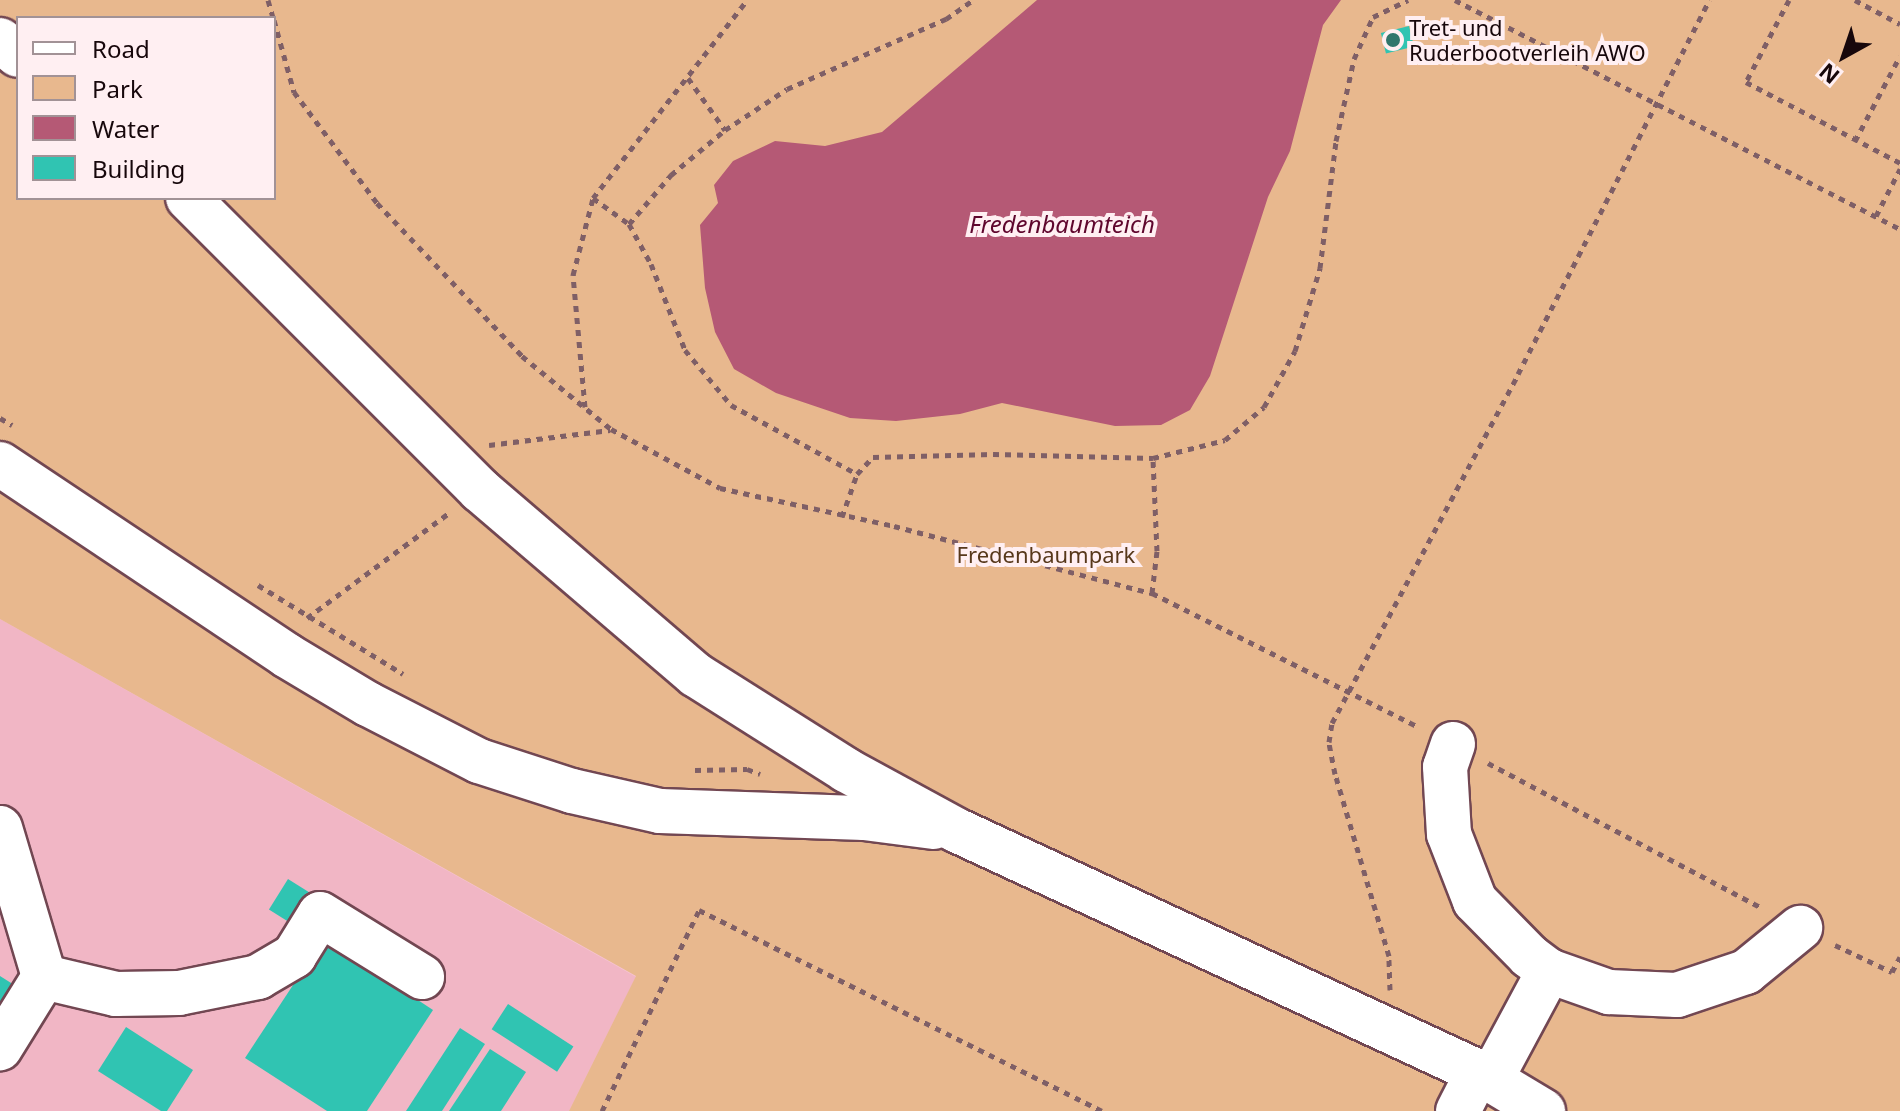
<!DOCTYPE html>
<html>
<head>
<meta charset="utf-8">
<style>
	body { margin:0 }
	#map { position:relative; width:1900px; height:1111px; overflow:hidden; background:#f6c3cf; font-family:"Noto Sans",sans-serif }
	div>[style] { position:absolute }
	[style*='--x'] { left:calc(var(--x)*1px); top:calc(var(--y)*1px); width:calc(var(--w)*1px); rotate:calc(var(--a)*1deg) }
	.built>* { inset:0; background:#f1b6c5 }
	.green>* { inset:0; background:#e8b88e }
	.water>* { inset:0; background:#b55975 }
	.building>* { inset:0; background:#30c4b2; transform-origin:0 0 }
	.path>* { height:5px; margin-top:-2.5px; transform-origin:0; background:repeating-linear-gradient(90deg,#7f5f66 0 6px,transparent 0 12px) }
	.roads { filter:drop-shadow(2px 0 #724752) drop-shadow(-2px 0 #724752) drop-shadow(0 2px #724752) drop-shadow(0 -2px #724752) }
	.minor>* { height:44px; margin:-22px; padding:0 22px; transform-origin:22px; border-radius:22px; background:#fff }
	.dots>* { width:22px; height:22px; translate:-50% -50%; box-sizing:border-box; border:4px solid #ffeff2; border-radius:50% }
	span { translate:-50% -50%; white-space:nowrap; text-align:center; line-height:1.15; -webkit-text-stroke:8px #ffeff2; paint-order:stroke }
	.poi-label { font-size:22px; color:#17070b }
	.left { translate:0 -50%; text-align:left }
	.park-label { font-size:22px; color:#57381b }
	.water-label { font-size:24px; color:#5f062d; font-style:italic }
	.legend { position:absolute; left:16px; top:16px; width:260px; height:184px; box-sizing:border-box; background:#ffeff2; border:2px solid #a29296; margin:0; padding:10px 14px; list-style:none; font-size:24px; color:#17070b }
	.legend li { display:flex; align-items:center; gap:16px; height:40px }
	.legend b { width:40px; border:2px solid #a29296 }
	.north { position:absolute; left:1804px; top:16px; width:80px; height:80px; -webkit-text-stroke:6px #ffeff2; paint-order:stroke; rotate:220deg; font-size:22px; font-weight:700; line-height:32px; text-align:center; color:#17070b }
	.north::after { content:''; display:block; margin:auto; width:28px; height:36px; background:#17070b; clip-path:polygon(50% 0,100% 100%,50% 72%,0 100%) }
</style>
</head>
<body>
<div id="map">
	<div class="built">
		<i style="clip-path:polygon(0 619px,636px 977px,569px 1111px,0 1111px)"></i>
	</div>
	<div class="green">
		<i style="clip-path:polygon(evenodd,0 0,1900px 0,1900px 1111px,569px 1111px,636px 976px,0 619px,0 0,18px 18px,274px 18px,274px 198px,18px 198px,18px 18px)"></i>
	</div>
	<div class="water">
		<i style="clip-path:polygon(1037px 0,1341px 0,1323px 25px,1290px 151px,1268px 197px,1210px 376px,1190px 410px,1161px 425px,1115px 426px,1002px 403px,960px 414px,896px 421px,850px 418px,776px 393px,734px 369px,715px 332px,705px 288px,700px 225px,718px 203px,714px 185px,733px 161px,775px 141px,825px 146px,882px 132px)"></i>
	</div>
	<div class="building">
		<i style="left:1409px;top:26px;width:21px;height:29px;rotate:76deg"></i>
		<i style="left:288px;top:879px;width:31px;height:36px;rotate:32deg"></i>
		<i style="clip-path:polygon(324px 938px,433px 1010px,367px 1111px,327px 1111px,245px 1058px)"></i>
		<i style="clip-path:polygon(0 976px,19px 988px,0 1017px)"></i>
		<i style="left:508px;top:1004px;width:78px;height:30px;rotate:33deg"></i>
		<i style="clip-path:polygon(126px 1027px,193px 1070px,167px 1111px,161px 1111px,98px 1071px)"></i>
		<i style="clip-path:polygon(460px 1028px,485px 1044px,442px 1111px,406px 1111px)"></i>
		<i style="clip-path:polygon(490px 1049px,526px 1072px,501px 1111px,449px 1111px)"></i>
	</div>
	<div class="path">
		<i style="--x:268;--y:0;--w:19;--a:74"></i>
		<i style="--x:1455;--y:0;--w:500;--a:27.23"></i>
		<i style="--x:1789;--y:0;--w:93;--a:117.7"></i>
		<i style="--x:1746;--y:82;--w:174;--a:27.7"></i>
		<i style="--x:1855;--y:0;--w:51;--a:28.1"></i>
		<i style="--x:274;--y:20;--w:75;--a:74.5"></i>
		<i style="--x:294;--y:92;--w:139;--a:53.2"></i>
		<i style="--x:377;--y:203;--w:211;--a:46.5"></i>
		<i style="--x:522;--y:356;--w:115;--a:39.4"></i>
		<i style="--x:611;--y:429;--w:124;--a:28.4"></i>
		<i style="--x:720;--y:488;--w:178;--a:12.3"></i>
		<i style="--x:894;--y:526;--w:267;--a:14.6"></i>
		<i style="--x:1152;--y:593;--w:299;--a:26.7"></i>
		<i style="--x:688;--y:78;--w:64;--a:54.6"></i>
		<i style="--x:1855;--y:141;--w:96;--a:-62.1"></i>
		<i style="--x:593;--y:198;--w:44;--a:35.8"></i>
		<i style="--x:629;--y:224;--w:46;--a:61.2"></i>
		<i style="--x:651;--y:264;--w:92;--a:68.4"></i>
		<i style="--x:685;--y:350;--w:72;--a:50.1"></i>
		<i style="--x:731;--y:405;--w:144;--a:28.7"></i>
		<i style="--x:1876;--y:216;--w:53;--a:-62.9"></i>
		<i style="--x:629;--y:224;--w:65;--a:-49.4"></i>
		<i style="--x:671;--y:175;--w:70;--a:-39.8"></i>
		<i style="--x:725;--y:130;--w:74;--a:-33.5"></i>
		<i style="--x:787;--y:89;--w:174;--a:-23.8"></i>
		<i style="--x:946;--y:19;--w:33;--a:-35"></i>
		<i style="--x:585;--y:407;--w:133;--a:-95.2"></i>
		<i style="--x:573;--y:275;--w:80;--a:-75.4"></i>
		<i style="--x:593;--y:198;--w:251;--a:-52.1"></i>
		<i style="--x:0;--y:418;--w:14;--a:30"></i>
		<i style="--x:489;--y:445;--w:122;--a:-7.1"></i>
		<i style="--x:842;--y:517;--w:46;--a:-70.8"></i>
		<i style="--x:857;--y:474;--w:23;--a:-47"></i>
		<i style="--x:873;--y:457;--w:120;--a:-1.4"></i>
		<i style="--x:993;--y:454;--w:160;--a:1.4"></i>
		<i style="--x:1153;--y:458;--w:74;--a:-14"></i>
		<i style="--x:1225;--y:440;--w:51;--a:-40.2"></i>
		<i style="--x:1264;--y:407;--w:64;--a:-61"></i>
		<i style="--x:1295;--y:351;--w:87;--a:-73.2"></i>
		<i style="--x:1320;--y:268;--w:128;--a:-82.8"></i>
		<i style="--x:1336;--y:141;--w:84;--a:-77.6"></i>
		<i style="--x:1354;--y:59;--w:46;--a:-65.7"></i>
		<i style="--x:1373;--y:17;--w:39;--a:-26"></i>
		<i style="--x:258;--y:585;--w:170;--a:31.5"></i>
		<i style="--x:1152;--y:593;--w:42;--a:-83.2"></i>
		<i style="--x:1157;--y:551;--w:93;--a:-92.5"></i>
		<i style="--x:307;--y:618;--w:178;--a:-36.5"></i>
		<i style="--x:1488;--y:763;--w:310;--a:27.9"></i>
		<i style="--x:695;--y:770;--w:52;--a:-1.1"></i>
		<i style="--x:747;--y:769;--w:14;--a:21"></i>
		<i style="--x:1835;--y:945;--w:63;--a:25.3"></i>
		<i style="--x:1892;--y:972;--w:17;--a:-62"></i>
		<i style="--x:1390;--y:990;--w:34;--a:-92"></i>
		<i style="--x:1389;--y:956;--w:190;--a:-106.5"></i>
		<i style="--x:1335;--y:774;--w:33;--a:-101"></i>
		<i style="--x:1329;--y:742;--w:19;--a:-81"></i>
		<i style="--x:1332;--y:723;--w:395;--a:-61.9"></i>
		<i style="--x:1518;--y:374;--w:420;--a:-62.9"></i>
		<i style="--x:602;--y:1111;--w:223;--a:-64.2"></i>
		<i style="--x:699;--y:910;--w:450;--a:26.5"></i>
	</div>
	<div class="roads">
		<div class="minor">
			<i style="--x:0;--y:40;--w:23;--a:40"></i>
			<i style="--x:188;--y:198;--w:413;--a:45"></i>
			<i style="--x:480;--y:490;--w:284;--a:40.6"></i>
			<i style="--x:696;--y:675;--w:178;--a:32.3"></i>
			<i style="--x:846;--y:770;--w:125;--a:28.6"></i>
			<i style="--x:956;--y:830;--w:575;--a:24.87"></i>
			<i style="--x:1478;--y:1072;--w:76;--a:31"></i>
			<i style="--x:0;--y:464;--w:344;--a:33.7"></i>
			<i style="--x:286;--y:655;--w:96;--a:30.9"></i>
			<i style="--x:368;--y:704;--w:125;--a:27.2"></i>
			<i style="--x:479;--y:761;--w:98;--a:17.9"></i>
			<i style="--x:572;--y:791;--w:90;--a:12.8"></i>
			<i style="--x:660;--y:811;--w:204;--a:2"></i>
			<i style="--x:864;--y:818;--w:70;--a:7.4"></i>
			<i style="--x:1453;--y:744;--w:24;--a:109"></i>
			<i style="--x:1445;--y:767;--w:67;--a:86.6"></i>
			<i style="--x:1449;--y:834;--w:72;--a:68.8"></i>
			<i style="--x:1475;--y:901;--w:77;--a:45.5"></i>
			<i style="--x:1529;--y:956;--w:25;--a:37"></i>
			<i style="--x:0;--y:828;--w:155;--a:73.5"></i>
			<i style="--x:44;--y:977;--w:84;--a:121.8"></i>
			<i style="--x:44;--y:977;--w:74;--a:13.3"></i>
			<i style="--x:116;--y:994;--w:63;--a:-0.9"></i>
			<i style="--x:179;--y:993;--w:81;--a:-11.4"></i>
			<i style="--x:258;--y:977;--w:42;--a:-30.3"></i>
			<i style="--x:294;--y:956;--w:49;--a:-58.2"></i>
			<i style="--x:320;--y:914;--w:120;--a:31.7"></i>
			<i style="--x:1491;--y:1079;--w:123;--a:-61.8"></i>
			<i style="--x:1549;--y:971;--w:64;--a:19.3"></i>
			<i style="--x:1609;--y:992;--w:68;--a:2.5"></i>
			<i style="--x:1677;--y:995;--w:73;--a:-18.4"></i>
			<i style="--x:1746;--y:972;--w:70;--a:-39.2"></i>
			<i style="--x:1458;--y:1111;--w:44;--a:-62.9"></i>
		</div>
	</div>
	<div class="dots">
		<i style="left:1393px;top:40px;background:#30766c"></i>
	</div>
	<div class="poi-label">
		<span class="left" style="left:1409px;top:40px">Tret- und<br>Ruderbootverleih AWO</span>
	</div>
	<div class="park-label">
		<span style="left:1046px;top:555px">Fredenbaumpark</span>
	</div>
	<div class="water-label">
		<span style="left:1062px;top:224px">Fredenbaumteich</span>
	</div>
	<ul class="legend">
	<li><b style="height:10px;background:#fff"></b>Road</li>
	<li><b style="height:22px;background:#e8b88e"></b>Park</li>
	<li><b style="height:22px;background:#b55975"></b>Water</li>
	<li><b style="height:22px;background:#30c4b2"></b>Building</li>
	</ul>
	<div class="north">N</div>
</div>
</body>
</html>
